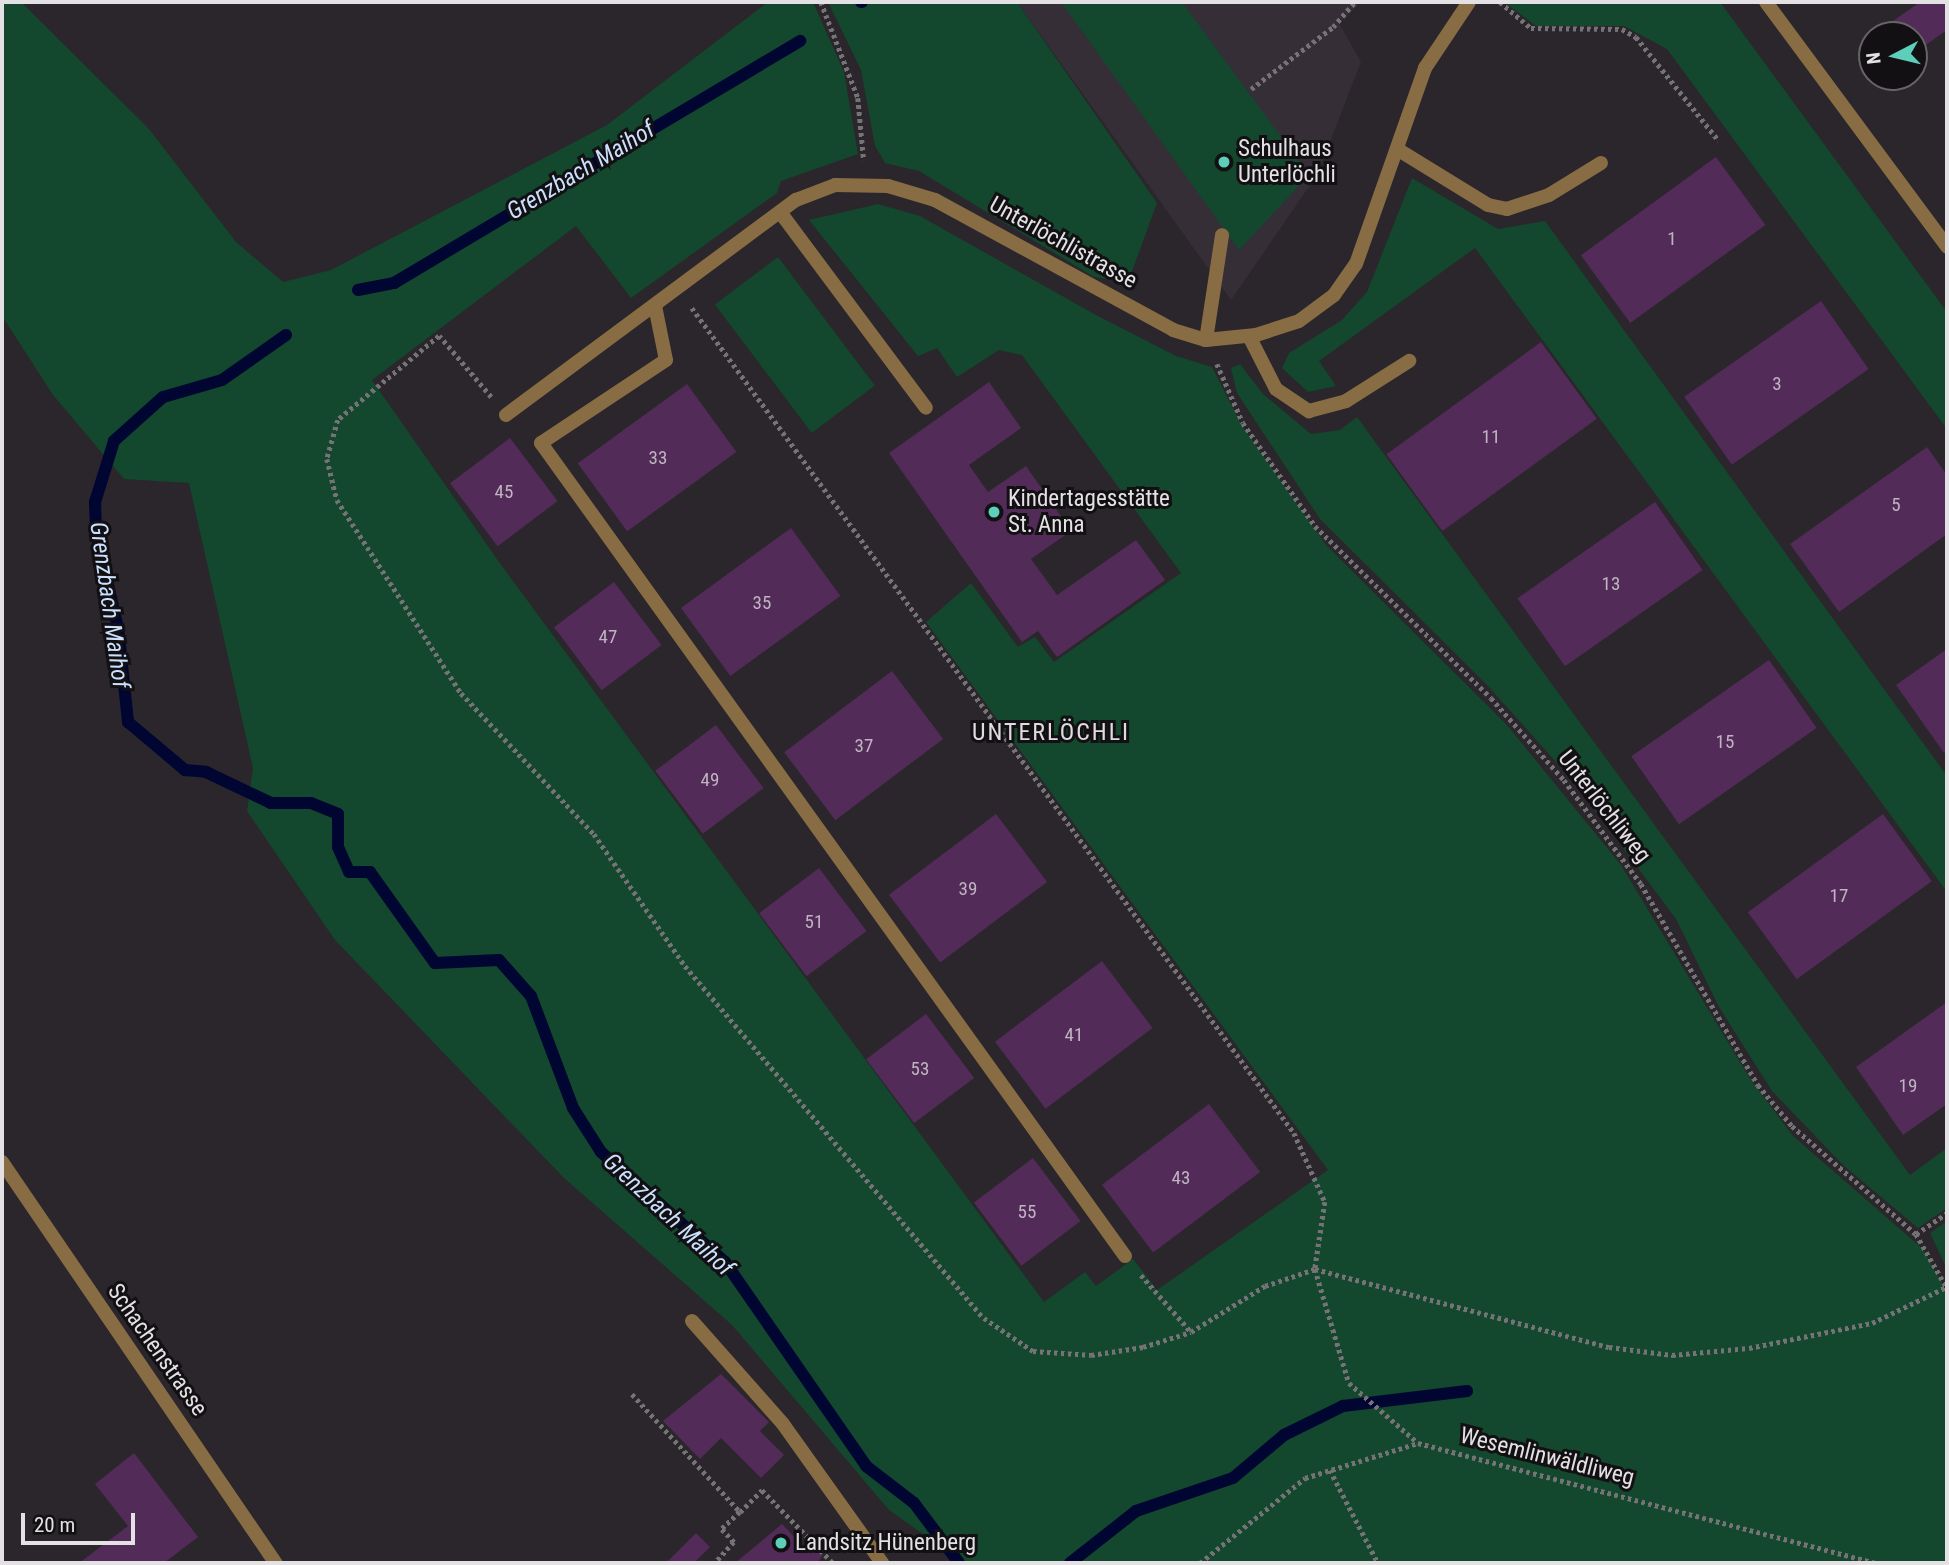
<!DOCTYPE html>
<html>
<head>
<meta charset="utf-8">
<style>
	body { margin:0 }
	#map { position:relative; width:1949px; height:1565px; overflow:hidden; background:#2a262b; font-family:"Roboto Condensed",sans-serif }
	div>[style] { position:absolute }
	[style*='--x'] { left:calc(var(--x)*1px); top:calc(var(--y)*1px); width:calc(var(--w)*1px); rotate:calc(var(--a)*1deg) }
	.built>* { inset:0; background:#362e37 }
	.green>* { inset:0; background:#13472e; transform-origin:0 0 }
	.stream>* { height:12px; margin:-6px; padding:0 6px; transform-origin:6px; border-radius:6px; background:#000631 }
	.building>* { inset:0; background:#532b59; transform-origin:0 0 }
	.path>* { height:4.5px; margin-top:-2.25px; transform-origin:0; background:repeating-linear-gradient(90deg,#767377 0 3.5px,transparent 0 7px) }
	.service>* { height:14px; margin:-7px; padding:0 7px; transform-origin:7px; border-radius:7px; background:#886c43 }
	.minor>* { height:14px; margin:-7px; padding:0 7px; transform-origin:7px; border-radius:7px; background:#886c43 }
	.tertiary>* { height:14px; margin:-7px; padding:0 7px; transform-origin:7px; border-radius:7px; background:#886c43 }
	.dots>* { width:19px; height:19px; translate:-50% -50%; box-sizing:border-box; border:4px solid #121012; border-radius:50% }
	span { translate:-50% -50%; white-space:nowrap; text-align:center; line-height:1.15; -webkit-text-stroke:6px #121012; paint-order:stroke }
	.number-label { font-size:19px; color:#bfb4c1 }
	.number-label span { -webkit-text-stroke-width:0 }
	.poi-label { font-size:23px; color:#e3e1e4 }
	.left { translate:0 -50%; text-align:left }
	.street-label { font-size:23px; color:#e3e1e4 }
	.water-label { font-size:24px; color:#cbdffe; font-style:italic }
	.neighbourhood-label { font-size:24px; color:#e0dbe1; letter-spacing:2px }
	.frame { position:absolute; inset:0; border:4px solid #e3e1e4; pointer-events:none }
	.north { position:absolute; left:1858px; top:21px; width:70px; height:70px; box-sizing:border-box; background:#121012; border:2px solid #666466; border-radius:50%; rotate:263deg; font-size:19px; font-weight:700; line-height:28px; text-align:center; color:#e3e1e4 }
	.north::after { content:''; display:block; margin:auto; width:24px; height:32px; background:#5dceb9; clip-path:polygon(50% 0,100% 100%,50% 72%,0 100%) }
	.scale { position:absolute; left:21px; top:1513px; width:114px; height:32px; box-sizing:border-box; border:4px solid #e3e1e4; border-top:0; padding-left:9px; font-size:21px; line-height:24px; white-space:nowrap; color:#e3e1e4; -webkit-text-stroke:5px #121012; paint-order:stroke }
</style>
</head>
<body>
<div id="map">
	<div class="built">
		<i style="clip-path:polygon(1017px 2px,1361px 2px,1339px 23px,1361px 62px,1317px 175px,1231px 300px)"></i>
	</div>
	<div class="green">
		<i style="clip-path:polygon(2px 2px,21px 2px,149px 129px,236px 242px,283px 282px,331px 270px,607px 125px,768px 2px,813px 2px,844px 72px,858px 154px,781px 181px,777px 193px,631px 298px,576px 226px,372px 380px,499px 562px,1044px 1302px,1085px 1272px,1096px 1286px,1133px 1259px,1157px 1290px,1328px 1170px,926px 622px,971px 583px,1018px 647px,1035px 637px,1054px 662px,1181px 573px,1022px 355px,999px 350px,957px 377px,937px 348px,918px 356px,809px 220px,878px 204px,920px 216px,1096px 315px,1176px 356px,1212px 367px,1242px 426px,1326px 545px,1507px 725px,1621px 865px,1751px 1080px,1793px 1136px,1923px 1249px,1947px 1292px,1947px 1563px,964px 1563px,889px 1510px,732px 1325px,564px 1178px,335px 940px,247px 811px,253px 768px,189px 483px,124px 479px,53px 395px,2px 316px)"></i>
		<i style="clip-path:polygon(828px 2px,1017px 2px,1157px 203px,1128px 282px,1094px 277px,919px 171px,885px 163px,875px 146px,861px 70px)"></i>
		<i style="clip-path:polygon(1061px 2px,1182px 2px,1309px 175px,1239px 250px)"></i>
		<i style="clip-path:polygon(1720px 2px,1947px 312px,1947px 429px,1667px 49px,1624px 26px,1536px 26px,1507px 4px)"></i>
		<i style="clip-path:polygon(1412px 178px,1498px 229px,1545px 221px,1947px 776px,1947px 892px,1475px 248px,1319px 361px,1336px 386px,1308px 392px,1282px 368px,1289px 353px,1342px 320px,1367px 292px)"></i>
		<i style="left:778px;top:257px;width:161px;height:79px;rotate:53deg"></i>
		<i style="clip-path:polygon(1240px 364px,1263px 394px,1311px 434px,1340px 430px,1357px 417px,1910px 1175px,1947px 1148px,1947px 1208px,1918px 1228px,1843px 1165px,1772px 1091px,1719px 1007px,1676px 919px,1573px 781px,1487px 685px,1320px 519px,1237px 393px,1231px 368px)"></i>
		<i style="clip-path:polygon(1947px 1221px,1947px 1269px,1930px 1233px)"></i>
	</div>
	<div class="stream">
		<i style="--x:861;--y:2;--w:1;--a:0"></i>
		<i style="--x:358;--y:290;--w:37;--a:-11"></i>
		<i style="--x:394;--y:283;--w:473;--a:-30.8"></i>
		<i style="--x:286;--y:335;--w:78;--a:144.9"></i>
		<i style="--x:222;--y:380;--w:61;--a:163.9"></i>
		<i style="--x:163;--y:397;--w:66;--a:138.1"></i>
		<i style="--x:114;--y:441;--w:64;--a:107.3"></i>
		<i style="--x:95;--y:502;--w:31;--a:88"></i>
		<i style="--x:96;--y:533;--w:98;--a:77"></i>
		<i style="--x:118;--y:628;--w:95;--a:83.9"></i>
		<i style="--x:128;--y:722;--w:75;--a:40.1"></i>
		<i style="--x:185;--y:770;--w:21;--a:5"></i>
		<i style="--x:206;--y:772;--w:72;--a:25.5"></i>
		<i style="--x:271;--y:803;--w:40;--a:0"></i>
		<i style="--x:311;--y:803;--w:29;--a:22"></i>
		<i style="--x:338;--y:814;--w:33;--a:90"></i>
		<i style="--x:338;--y:847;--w:27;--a:66"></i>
		<i style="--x:349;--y:872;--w:21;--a:0"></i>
		<i style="--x:370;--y:872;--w:112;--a:54.5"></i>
		<i style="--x:435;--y:963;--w:64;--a:-2.7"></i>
		<i style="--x:499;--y:960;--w:48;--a:48.4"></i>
		<i style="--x:531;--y:996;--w:120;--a:69.4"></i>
		<i style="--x:573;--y:1108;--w:52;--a:57.5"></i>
		<i style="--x:601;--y:1152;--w:166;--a:41.6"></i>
		<i style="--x:725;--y:1262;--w:248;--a:55.3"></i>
		<i style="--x:866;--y:1466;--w:61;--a:37.6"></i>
		<i style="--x:914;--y:1503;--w:75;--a:53.1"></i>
		<i style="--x:1070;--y:1563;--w:84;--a:-38.2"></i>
		<i style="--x:1136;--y:1511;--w:102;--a:-18.8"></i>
		<i style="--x:1233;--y:1478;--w:67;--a:-40.1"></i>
		<i style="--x:1284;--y:1435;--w:66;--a:-26.2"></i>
		<i style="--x:1343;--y:1406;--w:125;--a:-6.9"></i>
	</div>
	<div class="building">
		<i style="clip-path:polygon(1920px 2px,1947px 2px,1947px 30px,1920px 49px,1926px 57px,1914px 66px,1914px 35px,1873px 35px)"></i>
		<i style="left:1716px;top:157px;width:84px;height:167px;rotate:54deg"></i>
		<i style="left:1821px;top:301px;width:83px;height:167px;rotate:55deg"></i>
		<i style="left:1541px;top:342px;width:95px;height:191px;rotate:54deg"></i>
		<i style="clip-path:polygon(989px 382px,1021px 428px,969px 465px,988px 492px,1026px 466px,1071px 531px,1031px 559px,1057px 595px,1136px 540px,1165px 580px,1057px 657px,1038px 631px,1022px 642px,889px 453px)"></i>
		<i style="left:687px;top:384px;width:84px;height:135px;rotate:54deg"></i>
		<i style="left:510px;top:438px;width:79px;height:75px;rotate:53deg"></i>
		<i style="clip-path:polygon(1927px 447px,1947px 475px,1947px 534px,1839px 612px,1790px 544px)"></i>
		<i style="left:1655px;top:502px;width:83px;height:168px;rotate:55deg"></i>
		<i style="left:791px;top:528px;width:84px;height:136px;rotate:54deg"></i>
		<i style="left:614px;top:582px;width:79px;height:75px;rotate:53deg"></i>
		<i style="clip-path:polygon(1947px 649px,1947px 751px,1944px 753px,1896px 685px)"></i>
		<i style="left:1769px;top:660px;width:83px;height:168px;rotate:55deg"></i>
		<i style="left:892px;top:671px;width:85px;height:135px;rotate:53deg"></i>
		<i style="left:716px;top:725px;width:79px;height:76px;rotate:53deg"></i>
		<i style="left:996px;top:814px;width:85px;height:134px;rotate:53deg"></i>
		<i style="left:1883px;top:814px;width:83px;height:167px;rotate:54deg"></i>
		<i style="left:819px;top:868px;width:79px;height:75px;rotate:53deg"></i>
		<i style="left:1102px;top:961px;width:84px;height:134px;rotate:53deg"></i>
		<i style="clip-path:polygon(1947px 1002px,1947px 1104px,1903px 1135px,1856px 1067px)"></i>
		<i style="left:926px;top:1014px;width:80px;height:75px;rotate:53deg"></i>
		<i style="left:1209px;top:1104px;width:85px;height:134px;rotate:53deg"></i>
		<i style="left:1033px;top:1158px;width:79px;height:74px;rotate:53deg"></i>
		<i style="clip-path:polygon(721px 1374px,769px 1422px,760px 1431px,784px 1455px,761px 1478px,721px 1438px,700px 1459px,663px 1421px)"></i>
		<i style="clip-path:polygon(134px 1453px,198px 1537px,164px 1563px,79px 1563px,128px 1526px,95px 1484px)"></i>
		<i style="clip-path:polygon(782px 1524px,804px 1547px,811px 1541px,823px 1554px,818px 1563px,735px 1563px)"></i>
		<i style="clip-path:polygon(696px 1533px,710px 1547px,694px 1563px,666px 1563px)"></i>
	</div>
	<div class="path">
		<i style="--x:821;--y:2;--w:103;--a:68.9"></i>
		<i style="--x:858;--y:98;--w:63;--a:84.6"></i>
		<i style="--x:1500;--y:2;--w:40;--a:40"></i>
		<i style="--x:1531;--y:28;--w:91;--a:0.6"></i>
		<i style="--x:1622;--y:29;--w:16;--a:30"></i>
		<i style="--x:1636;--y:37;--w:133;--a:51.4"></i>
		<i style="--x:1251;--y:89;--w:103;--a:-37.1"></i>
		<i style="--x:1333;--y:27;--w:33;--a:-49"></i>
		<i style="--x:692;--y:308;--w:1021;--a:53.88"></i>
		<i style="--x:1294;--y:1133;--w:76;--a:65.8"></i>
		<i style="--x:1325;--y:1202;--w:68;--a:98.5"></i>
		<i style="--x:1315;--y:1269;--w:119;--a:73.4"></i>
		<i style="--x:1349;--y:1383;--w:91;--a:41"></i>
		<i style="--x:1217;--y:364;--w:64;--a:66.2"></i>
		<i style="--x:1243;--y:423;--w:126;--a:55"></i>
		<i style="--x:1315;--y:526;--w:246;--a:44.3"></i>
		<i style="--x:1491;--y:698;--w:110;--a:48.3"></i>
		<i style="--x:1564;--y:780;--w:129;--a:53.5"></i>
		<i style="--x:1641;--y:884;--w:233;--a:59.8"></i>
		<i style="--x:1758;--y:1085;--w:53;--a:50.3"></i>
		<i style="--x:1792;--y:1126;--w:164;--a:41.1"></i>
		<i style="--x:1916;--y:1234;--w:62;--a:60.1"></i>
		<i style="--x:491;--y:397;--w:80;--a:-130.4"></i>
		<i style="--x:439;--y:336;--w:131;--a:140.3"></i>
		<i style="--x:338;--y:420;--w:41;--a:105.8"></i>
		<i style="--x:327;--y:459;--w:42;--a:76.3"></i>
		<i style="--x:337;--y:500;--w:229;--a:57.3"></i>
		<i style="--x:461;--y:693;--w:194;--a:46.7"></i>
		<i style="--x:594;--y:834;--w:160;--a:55.4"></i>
		<i style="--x:685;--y:966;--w:462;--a:49.7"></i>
		<i style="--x:984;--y:1318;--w:59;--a:34"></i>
		<i style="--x:1033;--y:1351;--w:58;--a:3.9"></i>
		<i style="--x:1091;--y:1355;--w:53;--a:-8.7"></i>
		<i style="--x:1143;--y:1347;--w:50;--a:-17.4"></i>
		<i style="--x:1191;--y:1332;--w:87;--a:-31.9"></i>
		<i style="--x:1265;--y:1286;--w:53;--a:-18.8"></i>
		<i style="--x:1315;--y:1269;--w:304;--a:14.9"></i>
		<i style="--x:1609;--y:1347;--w:64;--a:7.2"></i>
		<i style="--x:1672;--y:1355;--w:77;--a:-5.2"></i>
		<i style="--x:1749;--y:1348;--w:126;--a:-11.5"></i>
		<i style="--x:1872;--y:1323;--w:82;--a:-25.9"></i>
		<i style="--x:1916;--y:1234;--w:37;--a:-34"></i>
		<i style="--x:1141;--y:1275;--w:76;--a:48.7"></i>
		<i style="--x:632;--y:1394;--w:160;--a:47.5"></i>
		<i style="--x:740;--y:1512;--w:25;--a:137"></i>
		<i style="--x:722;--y:1529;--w:18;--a:47"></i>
		<i style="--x:734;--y:1542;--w:28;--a:132"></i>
		<i style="--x:1330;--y:1470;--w:105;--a:62.7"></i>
		<i style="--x:740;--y:1512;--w:31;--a:-45"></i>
		<i style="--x:762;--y:1490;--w:102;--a:45.8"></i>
		<i style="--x:1200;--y:1563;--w:135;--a:-39"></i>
		<i style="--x:1305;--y:1478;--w:118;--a:-17.2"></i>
		<i style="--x:1418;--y:1443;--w:473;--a:14.7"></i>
	</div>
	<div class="service">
		<i style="--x:1397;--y:149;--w:107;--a:31.6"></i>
		<i style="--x:1488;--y:205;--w:19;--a:12"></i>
		<i style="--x:1507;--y:209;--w:44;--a:-18.4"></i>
		<i style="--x:1549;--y:195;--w:61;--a:-31.6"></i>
		<i style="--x:780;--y:212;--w:244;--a:53.3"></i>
		<i style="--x:655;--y:306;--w:55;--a:78.5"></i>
		<i style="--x:666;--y:360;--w:150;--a:146.4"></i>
		<i style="--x:541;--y:443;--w:1001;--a:54.31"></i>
		<i style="--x:1249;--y:336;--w:59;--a:63"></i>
		<i style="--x:1276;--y:389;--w:40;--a:34"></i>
		<i style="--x:1309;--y:411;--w:38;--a:-15"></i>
		<i style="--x:1346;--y:401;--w:75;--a:-32.4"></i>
		<i style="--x:1206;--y:340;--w:106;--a:-81.3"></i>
	</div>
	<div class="minor">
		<i style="--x:506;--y:415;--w:361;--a:-36.6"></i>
		<i style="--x:796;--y:200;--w:42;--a:-21"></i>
		<i style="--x:835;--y:185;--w:53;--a:1.1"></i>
		<i style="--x:888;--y:186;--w:49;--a:16.6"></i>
		<i style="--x:935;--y:200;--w:271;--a:28.6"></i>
		<i style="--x:1173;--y:330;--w:34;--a:17"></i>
		<i style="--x:1206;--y:340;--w:50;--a:-5.7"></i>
		<i style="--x:1256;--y:335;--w:45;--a:-18"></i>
		<i style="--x:1299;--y:321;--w:44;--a:-36.6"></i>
		<i style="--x:1334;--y:295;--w:38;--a:-55"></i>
		<i style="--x:1356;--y:264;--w:208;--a:-70.6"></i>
		<i style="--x:1425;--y:68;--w:79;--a:-56.3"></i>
		<i style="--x:2;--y:1162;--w:486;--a:55.7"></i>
		<i style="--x:692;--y:1321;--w:137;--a:48.5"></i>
		<i style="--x:783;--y:1424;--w:171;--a:54.5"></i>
	</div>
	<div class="tertiary">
		<i style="--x:1766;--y:2;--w:305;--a:53.5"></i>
	</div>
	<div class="dots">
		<i style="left:1224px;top:162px;background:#5dceb9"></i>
		<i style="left:994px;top:512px;background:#5dceb9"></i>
		<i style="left:781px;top:1543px;background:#5dceb9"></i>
	</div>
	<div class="number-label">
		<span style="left:1672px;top:239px">1</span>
		<span style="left:1777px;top:384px">3</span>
		<span style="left:1491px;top:437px">11</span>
		<span style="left:658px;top:458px">33</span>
		<span style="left:504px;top:492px">45</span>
		<span style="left:1896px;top:505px">5</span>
		<span style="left:1611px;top:584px">13</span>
		<span style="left:762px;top:603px">35</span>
		<span style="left:608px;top:637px">47</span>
		<span style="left:1725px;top:742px">15</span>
		<span style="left:864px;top:746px">37</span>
		<span style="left:710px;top:780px">49</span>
		<span style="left:968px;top:889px">39</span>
		<span style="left:1839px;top:896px">17</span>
		<span style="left:814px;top:922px">51</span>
		<span style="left:1074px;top:1035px">41</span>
		<span style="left:920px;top:1069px">53</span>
		<span style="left:1908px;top:1086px">19</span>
		<span style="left:1181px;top:1178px">43</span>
		<span style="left:1027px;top:1212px">55</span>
	</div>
	<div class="poi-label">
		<span class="left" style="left:1238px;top:162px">Schulhaus<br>Unterlöchli</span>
		<span class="left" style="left:1008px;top:512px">Kindertagesstätte<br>St. Anna</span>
		<span class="left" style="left:795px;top:1543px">Landsitz Hünenberg</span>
	</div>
	<div class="street-label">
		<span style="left:1063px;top:243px;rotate:29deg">Unterlöchlistrasse</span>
		<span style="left:1604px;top:807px;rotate:52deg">Unterlöchliweg</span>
		<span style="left:157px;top:1350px;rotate:55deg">Schachenstrasse</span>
		<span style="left:1547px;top:1457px;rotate:14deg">Wesemlinwäldliweg</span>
	</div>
	<div class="water-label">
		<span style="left:581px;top:171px;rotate:-31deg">Grenzbach Maihof</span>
		<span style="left:109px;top:605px;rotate:82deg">Grenzbach Maihof</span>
		<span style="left:668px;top:1215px;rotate:43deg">Grenzbach Maihof</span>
	</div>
	<div class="neighbourhood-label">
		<span style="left:1051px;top:733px">UNTERLÖCHLI</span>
	</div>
	<div class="frame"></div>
	<div class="north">N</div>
	<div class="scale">20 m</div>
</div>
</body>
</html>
